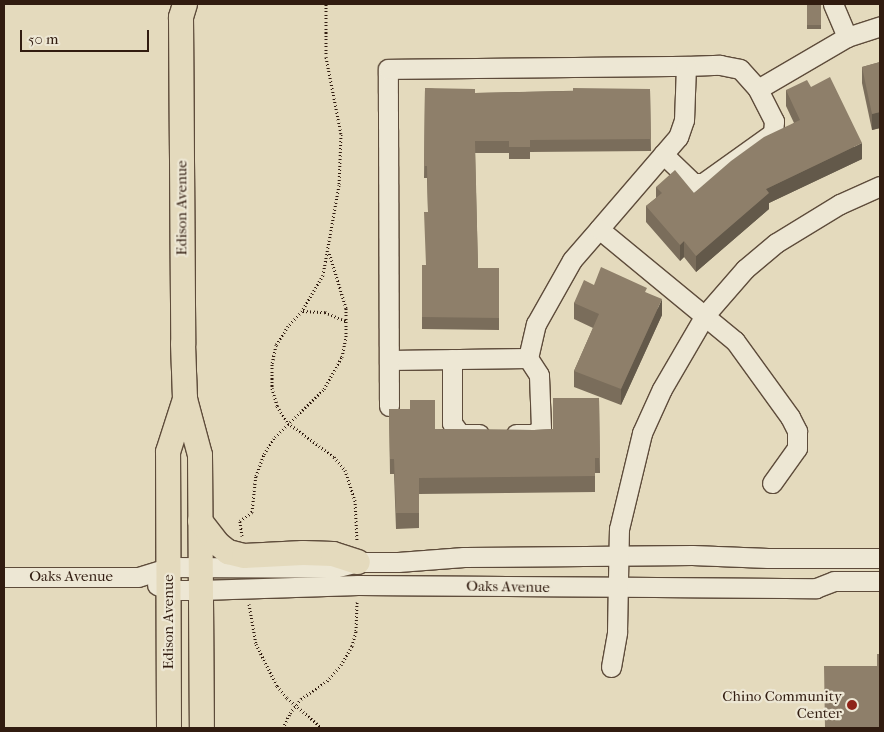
<!DOCTYPE html>
<html>
<head>
<meta charset="utf-8">
<style>
	body { margin:0 }
	#map { position:relative; width:884px; height:732px; overflow:hidden; background:#e4dabd; font-family:"IM FELL French Canon",serif }
	div>[style] { position:absolute }
	[style*='--x'] { left:calc(var(--x)*1px); top:calc(var(--y)*1px); width:calc(var(--w)*1px); rotate:calc(var(--a)*1deg) }
	.path>* { height:3px; margin-top:-1.5px; transform-origin:0; background:repeating-linear-gradient(90deg,#311c10 0 1px,transparent 0 3.5px) }
	.roads { filter:drop-shadow(1px 0 #5e4c3b) drop-shadow(-1px 0 #5e4c3b) drop-shadow(0 1px #5e4c3b) drop-shadow(0 -1px #5e4c3b) }
	.minor>* { height:19px; margin:-9.5px; padding:0 9.5px; transform-origin:9.5px; border-radius:9.5px; background:#ede7d4 }
	.major>* { height:24px; margin:-12px; padding:0 12px; transform-origin:12px; border-radius:12px; background:#e4dabd }
	.wall>* { inset:0; background:#7a6d5b; transform-origin:0 0 }
	.shaded-wall>* { inset:0; background:#63594a }
	.building>* { inset:0; background:#8e7f6a; transform-origin:0 0 }
	.dots>* { width:14px; height:14px; translate:-50% -50%; box-sizing:border-box; border:2px solid #ede7d4; border-radius:50% }
	span { translate:-50% -50%; white-space:nowrap; text-align:center; line-height:1.15; -webkit-text-stroke:4.5px #ede7d4; paint-order:stroke }
	.street-label { font-size:15px; color:#311c10 }
	.poi-label { font-size:15px; color:#311c10 }
	.right { translate:-100% -50%; text-align:right }
	.frame { position:absolute; inset:0; border:5px solid #311c10; pointer-events:none }
	.scale { position:absolute; left:20px; top:30px; width:129px; height:22px; box-sizing:border-box; border:2px solid #311c10; border-top:0; padding-left:6px; font-size:15px; line-height:18px; white-space:nowrap; color:#311c10; -webkit-text-stroke:4px #ede7d4; paint-order:stroke }
</style>
</head>
<body>
<div id="map">
	<div class="path">
		<i style="--x:326;--y:4;--w:53;--a:90"></i>
		<i style="--x:326;--y:57;--w:78;--a:79"></i>
		<i style="--x:341;--y:134;--w:51;--a:92.2"></i>
		<i style="--x:339;--y:185;--w:91;--a:100.1"></i>
		<i style="--x:323;--y:275;--w:42;--a:120.3"></i>
		<i style="--x:302;--y:311;--w:21;--a:133"></i>
		<i style="--x:288;--y:326;--w:22;--a:122"></i>
		<i style="--x:276;--y:345;--w:19;--a:102"></i>
		<i style="--x:272;--y:364;--w:24;--a:90"></i>
		<i style="--x:272;--y:388;--w:19;--a:74"></i>
		<i style="--x:277;--y:406;--w:20;--a:57"></i>
		<i style="--x:288;--y:423;--w:57;--a:36.5"></i>
		<i style="--x:334;--y:457;--w:17;--a:50"></i>
		<i style="--x:345;--y:470;--w:32;--a:72"></i>
		<i style="--x:355;--y:500;--w:41;--a:87.2"></i>
		<i style="--x:303;--y:311;--w:22;--a:3"></i>
		<i style="--x:325;--y:312;--w:24;--a:24"></i>
		<i style="--x:242;--y:536;--w:15;--a:-98"></i>
		<i style="--x:240;--y:521;--w:15;--a:-37"></i>
		<i style="--x:252;--y:512;--w:36;--a:-84"></i>
		<i style="--x:256;--y:476;--w:23;--a:-70"></i>
		<i style="--x:264;--y:454;--w:20;--a:-57"></i>
		<i style="--x:275;--y:437;--w:69;--a:-44.4"></i>
		<i style="--x:324;--y:389;--w:37;--a:-61"></i>
		<i style="--x:342;--y:357;--w:20;--a:-79"></i>
		<i style="--x:346;--y:337;--w:29;--a:-90"></i>
		<i style="--x:346;--y:308;--w:59;--a:-106.9"></i>
		<i style="--x:249;--y:604;--w:41;--a:80.1"></i>
		<i style="--x:256;--y:644;--w:47;--a:63.4"></i>
		<i style="--x:277;--y:686;--w:16;--a:50"></i>
		<i style="--x:287;--y:698;--w:46;--a:40.6"></i>
		<i style="--x:283;--y:728;--w:17;--a:-65"></i>
		<i style="--x:290;--y:713;--w:18;--a:-52"></i>
		<i style="--x:301;--y:699;--w:32;--a:-35"></i>
		<i style="--x:327;--y:681;--w:21;--a:-49"></i>
		<i style="--x:341;--y:665;--w:22;--a:-60"></i>
		<i style="--x:352;--y:646;--w:16;--a:-75"></i>
		<i style="--x:356;--y:631;--w:29;--a:-88"></i>
	</div>
	<div class="roads">
		<div class="minor">
			<i style="--x:833;--y:4;--w:36;--a:67"></i>
			<i style="--x:847;--y:37;--w:35;--a:-18"></i>
			<i style="--x:686;--y:66;--w:34;--a:-2"></i>
			<i style="--x:720;--y:65;--w:20;--a:11"></i>
			<i style="--x:740;--y:69;--w:27;--a:48"></i>
			<i style="--x:758;--y:89;--w:103;--a:-30.3"></i>
			<i style="--x:663;--y:154;--w:42;--a:44"></i>
			<i style="--x:693;--y:183;--w:10;--a:0"></i>
			<i style="--x:703;--y:183;--w:86;--a:-35.5"></i>
			<i style="--x:773;--y:133;--w:12;--a:-85"></i>
			<i style="--x:774;--y:121;--w:36;--a:-117"></i>
			<i style="--x:452;--y:359;--w:64;--a:90"></i>
			<i style="--x:452;--y:423;--w:14;--a:54"></i>
			<i style="--x:460;--y:434;--w:19;--a:0"></i>
			<i style="--x:389;--y:360;--w:139;--a:-0.8"></i>
			<i style="--x:528;--y:358;--w:35;--a:-77"></i>
			<i style="--x:536;--y:324;--w:73;--a:-60.6"></i>
			<i style="--x:572;--y:260;--w:41;--a:-48.9"></i>
			<i style="--x:389;--y:406;--w:337;--a:-90.2"></i>
			<i style="--x:388;--y:69;--w:298;--a:-0.6"></i>
			<i style="--x:686;--y:66;--w:54;--a:92.1"></i>
			<i style="--x:684;--y:120;--w:18;--a:109"></i>
			<i style="--x:678;--y:137;--w:121;--a:130.7"></i>
			<i style="--x:599;--y:229;--w:176;--a:39.5"></i>
			<i style="--x:735;--y:341;--w:94;--a:54.1"></i>
			<i style="--x:790;--y:417;--w:16;--a:63"></i>
			<i style="--x:797;--y:431;--w:17;--a:90"></i>
			<i style="--x:797;--y:448;--w:43;--a:125.5"></i>
			<i style="--x:516;--y:434;--w:18;--a:0"></i>
			<i style="--x:534;--y:434;--w:9;--a:-41"></i>
			<i style="--x:541;--y:428;--w:53;--a:-92.2"></i>
			<i style="--x:539;--y:375;--w:20;--a:-123"></i>
			<i style="--x:4;--y:577;--w:134;--a:0"></i>
			<i style="--x:138;--y:577;--w:34;--a:-17"></i>
			<i style="--x:170;--y:567;--w:164;--a:0.3"></i>
			<i style="--x:334;--y:568;--w:25;--a:-14"></i>
			<i style="--x:358;--y:562;--w:40;--a:0"></i>
			<i style="--x:398;--y:562;--w:66;--a:-4.3"></i>
			<i style="--x:464;--y:557;--w:228;--a:-0.5"></i>
			<i style="--x:692;--y:555;--w:76;--a:2.3"></i>
			<i style="--x:768;--y:558;--w:112;--a:0"></i>
			<i style="--x:157;--y:585;--w:13;--a:23"></i>
			<i style="--x:169;--y:590;--w:31;--a:0"></i>
			<i style="--x:200;--y:590;--w:158;--a:-1.8"></i>
			<i style="--x:358;--y:585;--w:458;--a:0.4"></i>
			<i style="--x:816;--y:588;--w:19;--a:-21"></i>
			<i style="--x:834;--y:581;--w:46;--a:0"></i>
			<i style="--x:611;--y:667;--w:36;--a:-80"></i>
			<i style="--x:617;--y:632;--w:103;--a:-88.9"></i>
			<i style="--x:619;--y:529;--w:99;--a:-76.5"></i>
			<i style="--x:642;--y:433;--w:48;--a:-65.6"></i>
			<i style="--x:662;--y:389;--w:86;--a:-59.8"></i>
			<i style="--x:705;--y:315;--w:61;--a:-49"></i>
			<i style="--x:745;--y:269;--w:40;--a:-40"></i>
			<i style="--x:776;--y:243;--w:75;--a:-31.4"></i>
			<i style="--x:840;--y:204;--w:44;--a:-24.2"></i>
		</div>
		<div class="major">
			<i style="--x:185;--y:4;--w:14;--a:107"></i>
			<i style="--x:181;--y:17;--w:327;--a:89.6"></i>
			<i style="--x:183;--y:344;--w:55;--a:87.9"></i>
			<i style="--x:185;--y:399;--w:58;--a:75"></i>
			<i style="--x:200;--y:455;--w:273;--a:89.6"></i>
			<i style="--x:200;--y:521;--w:29;--a:52"></i>
			<i style="--x:218;--y:544;--w:13;--a:39"></i>
			<i style="--x:228;--y:552;--w:16;--a:14"></i>
			<i style="--x:244;--y:556;--w:59;--a:-2.9"></i>
			<i style="--x:303;--y:553;--w:30;--a:2"></i>
			<i style="--x:333;--y:554;--w:26;--a:18"></i>
			<i style="--x:169;--y:728;--w:276;--a:-90.2"></i>
			<i style="--x:168;--y:452;--w:56;--a:-72.2"></i>
		</div>
	</div>
	<div class="wall">
		<i style="left:807px;top:4px;width:14px;height:25px"></i>
		<i style="clip-path:polygon(880px 62px,880px 128px,872px 130px,862px 83px,862px 67px)"></i>
		<i style="clip-path:polygon(811px 87px,862px 159px,769px 203px,769px 209px,696px 272px,684px 257px,680px 261px,646px 222px,646px 206px,656px 198px,656px 187px,694px 193px,794px 123px,786px 106px,786px 90px)"></i>
		<i style="clip-path:polygon(425px 88px,475px 93px,650px 89px,651px 151px,530px 152px,530px 159px,509px 159px,509px 153px,475px 153px,478px 268px,499px 268px,499px 330px,422px 329px,422px 265px,426px 265px,428px 212px,427px 178px,424px 178px)"></i>
		<i style="clip-path:polygon(594px 285px,647px 293px,662px 315px,621px 405px,574px 387px,574px 371px,593px 328px,574px 319px,574px 303px)"></i>
		<i style="clip-path:polygon(599px 398px,600px 473px,595px 473px,595px 492px,419px 494px,419px 528px,396px 529px,394px 474px,390px 474px,389px 409px,435px 429px,534px 430px,553px 429px)"></i>
	</div>
	<div class="shaded-wall">
		<i style="clip-path:polygon(880px 112px,880px 128px,872px 130px,872px 114px)"></i>
		<i style="clip-path:polygon(862px 143px,862px 159px,769px 203px,769px 209px,696px 272px,696px 256px,766px 189px)"></i>
		<i style="clip-path:polygon(684px 241px,684px 257px,680px 261px,680px 245px)"></i>
		<i style="clip-path:polygon(662px 299px,662px 315px,621px 405px,621px 389px)"></i>
	</div>
	<div class="building">
		<i style="left:807px;top:4px;width:14px;height:21px"></i>
		<i style="clip-path:polygon(880px 62px,880px 112px,872px 114px,862px 67px)"></i>
		<i style="clip-path:polygon(830px 77px,862px 143px,766px 189px,769px 193px,696px 256px,684px 241px,680px 245px,646px 206px,662px 193px,656px 187px,675px 170px,694px 193px,731px 161px,764px 137px,800px 120px,786px 90px,807px 80px,811px 87px)"></i>
		<i style="clip-path:polygon(425px 88px,475px 89px,475px 93px,573px 91px,573px 88px,650px 89px,651px 139px,530px 140px,530px 147px,509px 147px,509px 141px,475px 141px,478px 268px,499px 268px,499px 318px,422px 317px,422px 265px,426px 265px,424px 212px,428px 212px,427px 166px,424px 166px)"></i>
		<i style="clip-path:polygon(601px 267px,647px 288px,645px 292px,662px 299px,621px 389px,574px 371px,599px 314px,574px 303px,584px 280px,594px 285px)"></i>
		<i style="clip-path:polygon(553px 398px,599px 398px,600px 458px,595px 458px,595px 476px,419px 478px,419px 513px,396px 513px,394px 459px,390px 459px,389px 409px,410px 409px,410px 400px,435px 400px,435px 429px,534px 430px,553px 429px)"></i>
		<i style="clip-path:polygon(877px 654px,880px 654px,880px 728px,825px 728px,824px 666px,877px 666px)"></i>
	</div>
	<div class="dots">
		<i style="left:852px;top:705px;background:#8f2418"></i>
	</div>
	<div class="street-label">
		<span style="left:182px;top:208px;rotate:-90deg">Edison Avenue</span>
		<span style="left:71px;top:577px">Oaks Avenue</span>
		<span style="left:508px;top:587px;rotate:1deg">Oaks Avenue</span>
		<span style="left:169px;top:622px;rotate:-90deg">Edison Avenue</span>
	</div>
	<div class="poi-label">
		<span class="right" style="left:842px;top:705px">Chino Community<br>Center</span>
	</div>
	<div class="frame"></div>
	<div class="scale">50 m</div>
</div>
</body>
</html>
